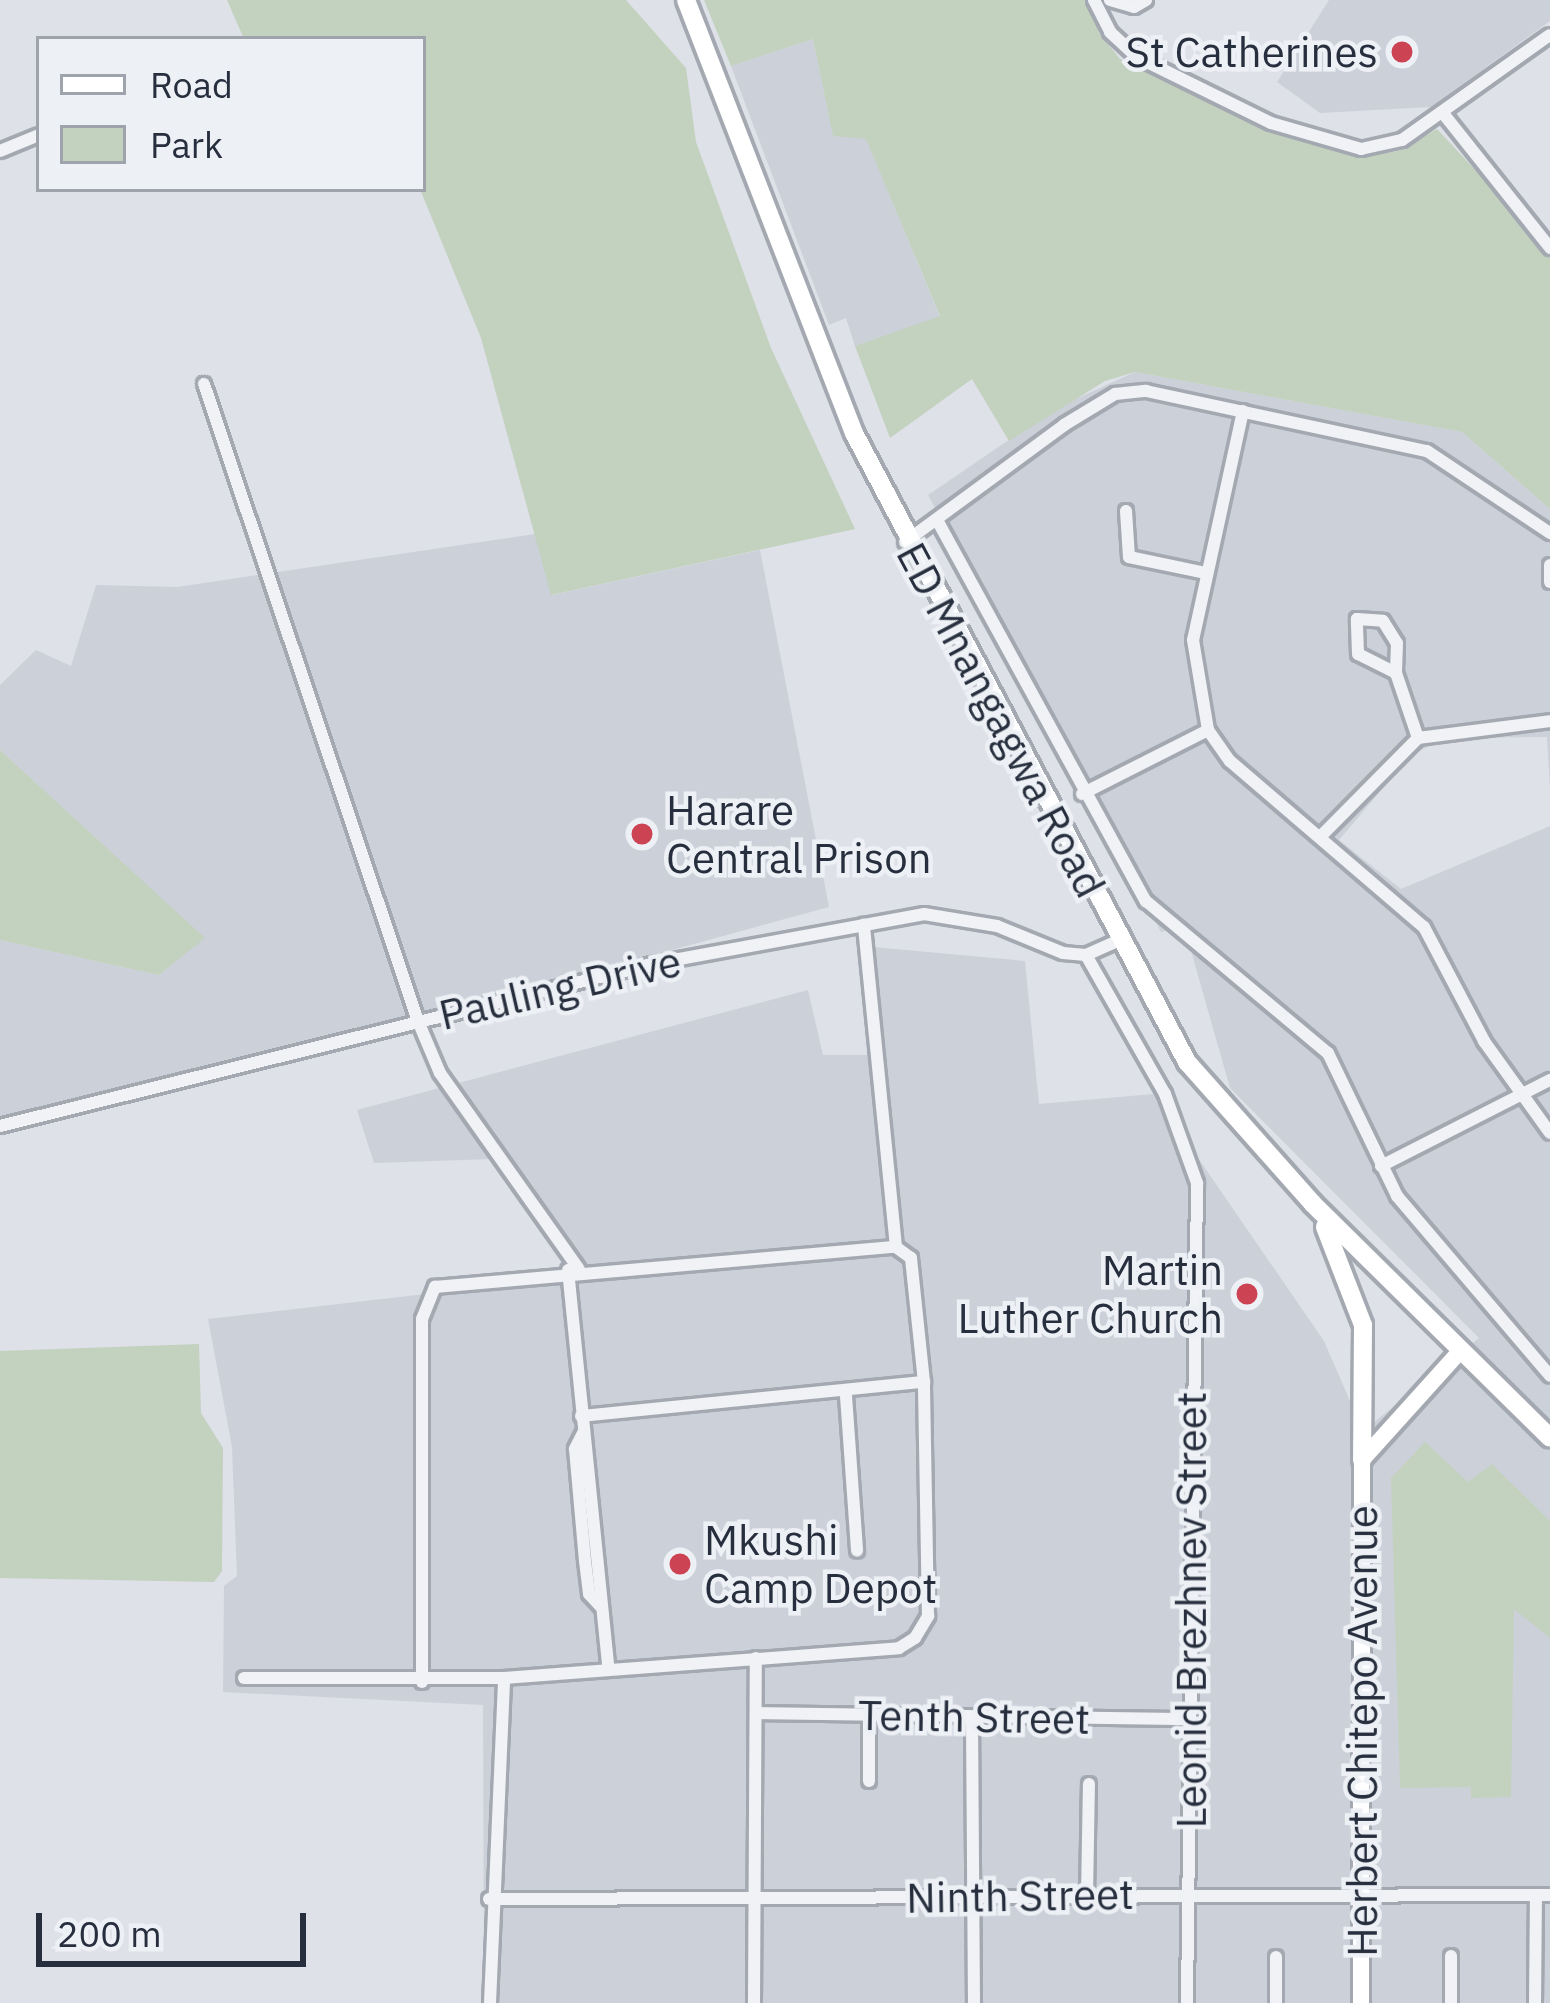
<!DOCTYPE html>
<html>
<head>
<meta charset="utf-8">
<style>
	body { margin:0 }
	#map { position:relative; width:1550px; height:2003px; overflow:hidden; background:#dee1e7; font-family:"IBM Plex Sans",sans-serif }
	div>[style] { position:absolute }
	[style*='--x'] { left:calc(var(--x)*1px); top:calc(var(--y)*1px); width:calc(var(--w)*1px); rotate:calc(var(--a)*1deg) }
	.built>* { inset:0; background:#ccd0d9 }
	.green>* { inset:0; background:#c3d1bf }
	.roads { filter:drop-shadow(3px 0 #a3a8b1) drop-shadow(-3px 0 #a3a8b1) drop-shadow(0 3px #a3a8b1) drop-shadow(0 -3px #a3a8b1) }
	.minor>* { height:12px; margin:-6px; padding:0 6px; transform-origin:6px; border-radius:6px; background:#f0f2f6 }
	.major>* { height:16px; margin:-8px; padding:0 8px; transform-origin:8px; border-radius:8px; background:#fff }
	.highway>* { height:18px; margin:-9px; padding:0 9px; transform-origin:9px; border-radius:9px; background:#fff }
	.dots>* { width:33px; height:33px; translate:-50% -50%; box-sizing:border-box; border:6px solid #edf0f5; border-radius:50% }
	span { translate:-50% -50%; white-space:nowrap; text-align:center; line-height:1.15; -webkit-text-stroke:9px #edf0f5; paint-order:stroke }
	.poi-label { font-size:42px; color:#272f3e }
	.right { translate:-100% -50%; text-align:right }
	.left { translate:0 -50%; text-align:left }
	.street-label { font-size:42px; color:#272f3e }
	.legend { position:absolute; left:36px; top:36px; width:390px; height:156px; box-sizing:border-box; background:#edf0f5; border:3px solid #9ea3ac; margin:0; padding:15px 21px; list-style:none; font-size:36px; color:#272f3e }
	.legend li { display:flex; align-items:center; gap:24px; height:60px }
	.legend b { width:60px; border:3px solid #9ea3ac }
	.scale { position:absolute; left:36px; top:1913px; width:270px; height:54px; box-sizing:border-box; border:6px solid #272f3e; border-top:0; padding-left:15px; font-size:36px; line-height:42px; white-space:nowrap; color:#272f3e; -webkit-text-stroke:9px #edf0f5; paint-order:stroke }
</style>
</head>
<body>
<div id="map">
	<div class="built">
		<i style="clip-path:polygon(1329px 0,1550px 0,1550px 21px,1431px 107px,1320px 113px,1277px 82px)"></i>
		<i style="clip-path:polygon(813px 39px,833px 135px,866px 138px,940px 317px,855px 346px,846px 318px,829px 325px,731px 66px)"></i>
		<i style="clip-path:polygon(1135px 372px,1462px 432px,1550px 509px,1550px 789px,1547px 737px,1448px 738px,1412px 754px,1339px 840px,1401px 889px,1550px 826px,1550px 2003px,484px 2003px,483px 1705px,223px 1692px,224px 1586px,237px 1576px,232px 1447px,208px 1319px,581px 1276px,493px 1159px,374px 1163px,357px 1110px,808px 990px,823px 1055px,876px 1055px,873px 947px,1025px 961px,1039px 1104px,1154px 1094px,1324px 1341px,1363px 1431px,1479px 1338px,1230px 1088px,1184px 926px,1161px 932px,928px 495px,1056px 408px)"></i>
		<i style="clip-path:polygon(535px 534px,552px 595px,760px 550px,829px 907px,0 1134px,0 940px,159px 975px,204px 938px,0 750px,0 685px,36px 650px,71px 666px,96px 585px,177px 587px)"></i>
	</div>
	<div class="green">
		<i style="clip-path:polygon(227px 0,626px 0,686px 68px,696px 142px,771px 348px,855px 529px,551px 595px,481px 338px,420px 189px,423px 39px,244px 39px)"></i>
		<i style="clip-path:polygon(704px 0,1090px 0,1099px 33px,1120px 59px,1256px 126px,1368px 156px,1398px 151px,1437px 129px,1550px 250px,1550px 509px,1462px 432px,1135px 372px,1105px 381px,1009px 441px,972px 379px,890px 438px,855px 346px,940px 316px,866px 139px,833px 136px,813px 39px,731px 66px)"></i>
		<i style="clip-path:polygon(0 750px,205px 938px,159px 975px,0 940px)"></i>
		<i style="clip-path:polygon(199px 1344px,201px 1413px,223px 1448px,222px 1571px,214px 1582px,0 1578px,0 1351px)"></i>
		<i style="clip-path:polygon(1425px 1442px,1468px 1482px,1492px 1464px,1550px 1521px,1550px 1638px,1514px 1609px,1511px 1797px,1471px 1798px,1471px 1787px,1400px 1788px,1391px 1478px)"></i>
	</div>
	<div class="roads">
		<div class="minor">
			<i style="--x:1094;--y:0;--w:36;--a:63"></i>
			<i style="--x:1110;--y:32;--w:37;--a:43"></i>
			<i style="--x:1137;--y:57;--w:149;--a:26.2"></i>
			<i style="--x:1271;--y:123;--w:94;--a:16.1"></i>
			<i style="--x:1361;--y:149;--w:42;--a:-12.4"></i>
			<i style="--x:1402;--y:140;--w:181;--a:-35.4"></i>
			<i style="--x:1110;--y:0;--w:25;--a:16"></i>
			<i style="--x:1134;--y:7;--w:14;--a:-30"></i>
			<i style="--x:1442;--y:112;--w:174;--a:51.5"></i>
			<i style="--x:0;--y:151;--w:42;--a:-22.3"></i>
			<i style="--x:204;--y:384;--w:672;--a:71.43"></i>
			<i style="--x:418;--y:1021;--w:56;--a:67.1"></i>
			<i style="--x:440;--y:1073;--w:240;--a:54.7"></i>
			<i style="--x:1243;--y:411;--w:234;--a:102.3"></i>
			<i style="--x:1193;--y:640;--w:91;--a:80.5"></i>
			<i style="--x:1208;--y:730;--w:38;--a:55"></i>
			<i style="--x:1230;--y:761;--w:255;--a:40.6"></i>
			<i style="--x:1424;--y:927;--w:129;--a:62.2"></i>
			<i style="--x:1484;--y:1041;--w:113;--a:54.3"></i>
			<i style="--x:1126;--y:511;--w:46;--a:86.3"></i>
			<i style="--x:1129;--y:557;--w:79;--a:11.7"></i>
			<i style="--x:937;--y:520;--w:435;--a:61.3"></i>
			<i style="--x:1146;--y:901;--w:237;--a:39.9"></i>
			<i style="--x:1328;--y:1053;--w:159;--a:64.2"></i>
			<i style="--x:1397;--y:1196;--w:236;--a:49.6"></i>
			<i style="--x:905;--y:542;--w:197;--a:-36.3"></i>
			<i style="--x:1064;--y:425;--w:60;--a:-31.3"></i>
			<i style="--x:1115;--y:394;--w:31;--a:-6"></i>
			<i style="--x:1146;--y:391;--w:287;--a:12.1"></i>
			<i style="--x:1427;--y:451;--w:148;--a:33.7"></i>
			<i style="--x:1550;--y:565;--w:17;--a:90"></i>
			<i style="--x:1396;--y:673;--w:42;--a:-153.4"></i>
			<i style="--x:1358;--y:654;--w:35;--a:-92"></i>
			<i style="--x:1357;--y:619;--w:26;--a:4"></i>
			<i style="--x:1383;--y:621;--w:26;--a:58"></i>
			<i style="--x:1397;--y:643;--w:30;--a:92"></i>
			<i style="--x:1396;--y:673;--w:69;--a:71.3"></i>
			<i style="--x:1082;--y:794;--w:141;--a:-26.9"></i>
			<i style="--x:1321;--y:836;--w:138;--a:-45.3"></i>
			<i style="--x:1418;--y:738;--w:133;--a:-7.3"></i>
			<i style="--x:1086;--y:955;--w:160;--a:60.4"></i>
			<i style="--x:1165;--y:1094;--w:95;--a:70.2"></i>
			<i style="--x:1197;--y:1183;--w:820;--a:90.7"></i>
			<i style="--x:0;--y:1126;--w:672;--a:-13.95"></i>
			<i style="--x:652;--y:964;--w:277;--a:-10.4"></i>
			<i style="--x:924;--y:914;--w:74;--a:9.3"></i>
			<i style="--x:997;--y:926;--w:71;--a:22.2"></i>
			<i style="--x:1063;--y:953;--w:23;--a:5"></i>
			<i style="--x:1086;--y:955;--w:35;--a:-24"></i>
			<i style="--x:1381;--y:1166;--w:190;--a:-27"></i>
			<i style="--x:568;--y:1270;--w:399;--a:84.2"></i>
			<i style="--x:846;--y:1396;--w:155;--a:85.9"></i>
			<i style="--x:581;--y:1416;--w:345;--a:-5.7"></i>
			<i style="--x:583;--y:1433;--w:18;--a:117"></i>
			<i style="--x:575;--y:1449;--w:112;--a:84.9"></i>
			<i style="--x:585;--y:1561;--w:33;--a:83"></i>
			<i style="--x:589;--y:1594;--w:16;--a:47"></i>
			<i style="--x:244;--y:1678;--w:260;--a:0"></i>
			<i style="--x:504;--y:1678;--w:396;--a:-4.3"></i>
			<i style="--x:899;--y:1648;--w:19;--a:-32"></i>
			<i style="--x:915;--y:1638;--w:26;--a:-59"></i>
			<i style="--x:928;--y:1616;--w:234;--a:-91"></i>
			<i style="--x:924;--y:1382;--w:125;--a:-96"></i>
			<i style="--x:911;--y:1258;--w:19;--a:-144"></i>
			<i style="--x:896;--y:1247;--w:324;--a:-95.7"></i>
			<i style="--x:422;--y:1682;--w:363;--a:-90"></i>
			<i style="--x:422;--y:1319;--w:35;--a:-68"></i>
			<i style="--x:435;--y:1287;--w:463;--a:-5"></i>
			<i style="--x:757;--y:1713;--w:434;--a:0.8"></i>
			<i style="--x:972;--y:1719;--w:284;--a:89.6"></i>
			<i style="--x:869;--y:1781;--w:65;--a:-90"></i>
			<i style="--x:1087;--y:1896;--w:112;--a:-89"></i>
			<i style="--x:489;--y:1899;--w:1061;--a:-0.22"></i>
			<i style="--x:1451;--y:1956;--w:47;--a:90"></i>
			<i style="--x:1276;--y:1957;--w:46;--a:90"></i>
			<i style="--x:490;--y:2003;--w:325;--a:-87.5"></i>
			<i style="--x:754;--y:2003;--w:345;--a:-89.7"></i>
			<i style="--x:1535;--y:2003;--w:108;--a:-89.5"></i>
		</div>
		<div class="major">
			<i style="--x:1361;--y:2003;--w:543;--a:-89.89"></i>
			<i style="--x:1362;--y:1460;--w:148;--a:-48"></i>
		</div>
		<div class="highway">
			<i style="--x:686;--y:0;--w:464;--a:68.8"></i>
			<i style="--x:854;--y:433;--w:712;--a:62.1"></i>
			<i style="--x:1187;--y:1062;--w:188;--a:48.4"></i>
			<i style="--x:1312;--y:1203;--w:334;--a:44.6"></i>
			<i style="--x:1325;--y:1227;--w:105;--a:68.8"></i>
			<i style="--x:1363;--y:1325;--w:135;--a:90.4"></i>
		</div>
	</div>
	<div class="dots">
		<i style="left:1402px;top:52px;background:#cc4354"></i>
		<i style="left:642px;top:834px;background:#cc4354"></i>
		<i style="left:1247px;top:1294px;background:#cc4354"></i>
		<i style="left:680px;top:1564px;background:#cc4354"></i>
	</div>
	<div class="poi-label">
		<span class="right" style="left:1378px;top:52px">St Catherines</span>
		<span class="left" style="left:666px;top:834px">Harare<br>Central Prison</span>
		<span class="right" style="left:1223px;top:1294px">Martin<br>Luther Church</span>
		<span class="left" style="left:704px;top:1564px">Mkushi<br>Camp Depot</span>
	</div>
	<div class="street-label">
		<span style="left:1001px;top:720px;rotate:62deg">ED Mnangagwa Road</span>
		<span style="left:560px;top:988px;rotate:-13deg">Pauling Drive</span>
		<span style="left:1191px;top:1610px;rotate:-90deg">Leonid Brezhnev Street</span>
		<span style="left:974px;top:1717px;rotate:1deg">Tenth Street</span>
		<span style="left:1362px;top:1731px;rotate:-90deg">Herbert Chitepo Avenue</span>
		<span style="left:1020px;top:1896px;rotate:-1deg">Ninth Street</span>
	</div>
	<ul class="legend">
	<li><b style="height:15px;background:#fff"></b>Road</li>
	<li><b style="height:33px;background:#c3d1bf"></b>Park</li>
	</ul>
	<div class="scale">200 m</div>
</div>
</body>
</html>
